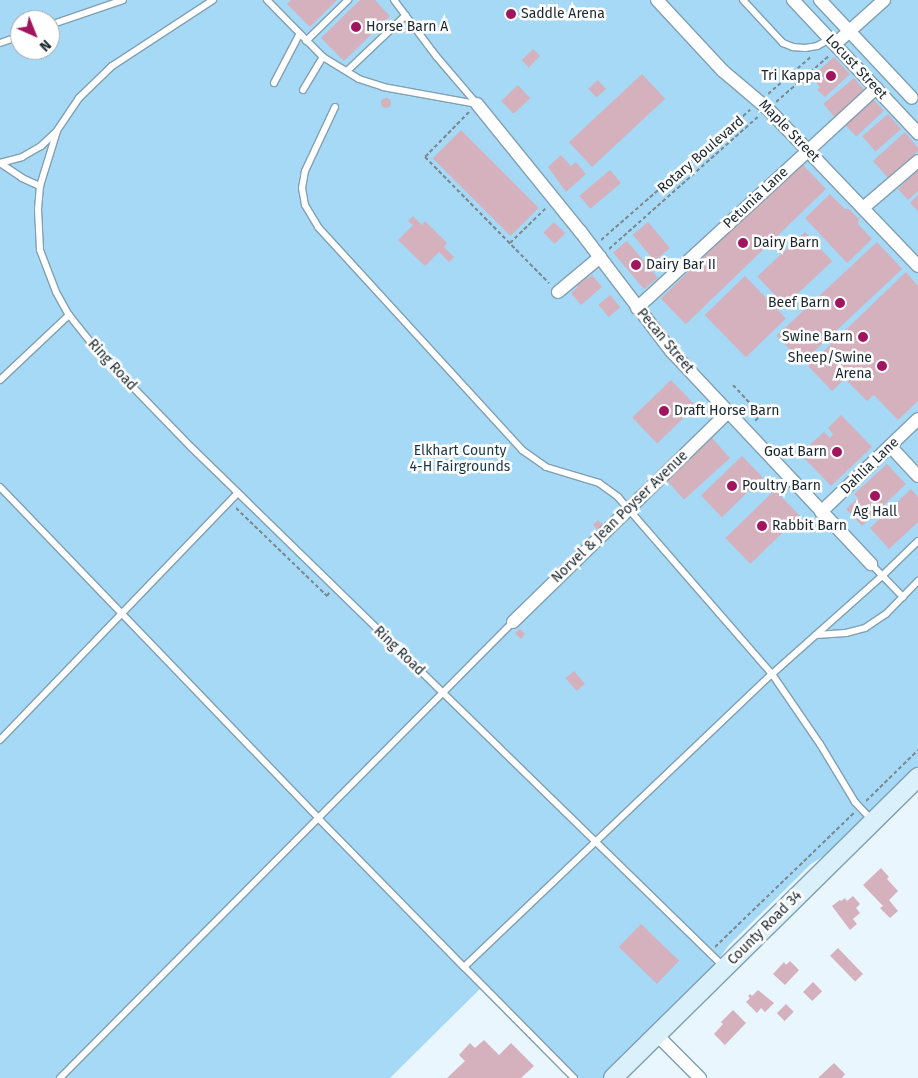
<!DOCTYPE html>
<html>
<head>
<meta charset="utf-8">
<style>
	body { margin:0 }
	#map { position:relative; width:918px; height:1078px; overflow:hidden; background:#e9f6fe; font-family:"Fira Sans",sans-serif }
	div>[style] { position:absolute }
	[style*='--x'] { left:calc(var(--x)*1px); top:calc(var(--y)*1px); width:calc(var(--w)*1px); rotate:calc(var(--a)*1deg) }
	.green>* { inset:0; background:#a6d9f6 }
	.building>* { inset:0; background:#d4b1bc; transform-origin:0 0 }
	.round { border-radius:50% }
	.path>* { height:2px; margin-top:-1px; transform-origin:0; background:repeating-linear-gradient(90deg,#7b8890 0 4px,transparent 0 6.5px) }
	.roads { filter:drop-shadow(1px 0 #81a0b2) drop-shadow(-1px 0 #81a0b2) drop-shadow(0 1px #81a0b2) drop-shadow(0 -1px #81a0b2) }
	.lane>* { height:6px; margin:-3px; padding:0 3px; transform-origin:3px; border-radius:3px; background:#fff }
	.street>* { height:12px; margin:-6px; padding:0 6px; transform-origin:6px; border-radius:6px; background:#fff }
	.secondary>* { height:18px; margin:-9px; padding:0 9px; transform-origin:9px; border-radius:9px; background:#daf0fb }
	.dots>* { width:14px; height:14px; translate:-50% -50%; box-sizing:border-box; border:2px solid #fff; border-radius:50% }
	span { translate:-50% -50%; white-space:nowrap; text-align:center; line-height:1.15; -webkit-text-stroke:5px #fff; paint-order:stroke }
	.poi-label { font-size:14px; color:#19262d }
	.left { translate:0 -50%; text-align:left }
	.right { translate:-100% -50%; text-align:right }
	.street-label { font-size:14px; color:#19262d }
	.park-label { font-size:14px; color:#173646 }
	.north { position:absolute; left:10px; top:10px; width:50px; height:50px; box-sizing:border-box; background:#fff; border:1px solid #a3a8ab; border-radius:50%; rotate:136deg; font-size:14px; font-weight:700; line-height:20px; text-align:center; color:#19262d }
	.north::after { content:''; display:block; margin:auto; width:18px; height:22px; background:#a1155f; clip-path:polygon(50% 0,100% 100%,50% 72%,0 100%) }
</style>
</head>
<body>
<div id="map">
	<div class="green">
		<i style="clip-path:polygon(evenodd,0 0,918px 0,918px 767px,835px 849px,811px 864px,729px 945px,711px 970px,603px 1078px,576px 1078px,484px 985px,390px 1078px,0 1078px,0 0,20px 20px,50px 20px,50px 50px,20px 50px,20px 20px)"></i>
	</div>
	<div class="building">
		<i style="clip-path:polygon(291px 0,337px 0,310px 27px,287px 4px)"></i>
		<i style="clip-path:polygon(360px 0,375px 0,390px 16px,344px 61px,321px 38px)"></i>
		<i style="left:533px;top:49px;width:10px;height:16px;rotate:45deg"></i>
		<i style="clip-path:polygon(834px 57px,850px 74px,825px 97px,817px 90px,820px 87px,811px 77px)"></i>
		<i style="left:642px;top:74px;width:34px;height:100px;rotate:47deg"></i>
		<i style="left:854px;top:78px;width:17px;height:40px;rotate:50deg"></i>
		<i style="left:598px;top:80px;width:12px;height:13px;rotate:48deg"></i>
		<i style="left:518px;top:85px;width:18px;height:23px;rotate:47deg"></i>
		<i class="round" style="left:381px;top:98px;width:10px;height:10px"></i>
		<i style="left:873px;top:99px;width:16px;height:38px;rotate:47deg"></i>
		<i style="left:888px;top:114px;width:20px;height:34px;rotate:49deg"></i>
		<i style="left:461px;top:130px;width:110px;height:40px;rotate:45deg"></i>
		<i style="clip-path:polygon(905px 132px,918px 148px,918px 151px,888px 178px,873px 161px)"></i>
		<i style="clip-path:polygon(561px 155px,571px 166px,576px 162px,586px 174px,566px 192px,548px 167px)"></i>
		<i style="left:801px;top:163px;width:36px;height:195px;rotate:46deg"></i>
		<i style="left:610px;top:170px;width:17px;height:40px;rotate:50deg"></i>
		<i style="clip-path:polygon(918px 170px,918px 191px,908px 200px,898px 189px)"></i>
		<i style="clip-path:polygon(830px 194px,845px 209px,849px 209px,859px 219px,858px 224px,872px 239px,847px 263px,805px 218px)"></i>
		<i style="clip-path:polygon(918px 195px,918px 211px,910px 203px)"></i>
		<i style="clip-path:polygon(413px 216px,422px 225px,425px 221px,447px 243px,444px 247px,454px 257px,449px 262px,439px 252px,425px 266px,398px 240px,413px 225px,408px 221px)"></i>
		<i style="left:554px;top:222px;width:16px;height:15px;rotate:45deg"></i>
		<i style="left:648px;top:222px;width:34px;height:20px;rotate:50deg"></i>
		<i style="left:805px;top:232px;width:40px;height:65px;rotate:47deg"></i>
		<i style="left:627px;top:241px;width:48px;height:18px;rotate:50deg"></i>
		<i style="left:877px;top:242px;width:37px;height:137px;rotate:47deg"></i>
		<i style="clip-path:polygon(906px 272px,918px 286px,918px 401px,898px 420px,874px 395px,867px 401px,845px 379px,832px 391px,808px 366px)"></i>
		<i style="clip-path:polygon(585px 274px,588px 278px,592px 275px,602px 287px,581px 305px,571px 293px,578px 287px,575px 283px)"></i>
		<i style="left:745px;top:276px;width:59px;height:56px;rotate:46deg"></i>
		<i style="left:610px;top:295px;width:16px;height:15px;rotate:50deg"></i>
		<i style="left:671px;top:380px;width:36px;height:54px;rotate:46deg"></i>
		<i style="clip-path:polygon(841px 415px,872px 447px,831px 486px,805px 459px,810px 454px,805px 449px,824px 432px,830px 438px,833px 434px,828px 428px)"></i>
		<i style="left:712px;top:438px;width:27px;height:62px;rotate:48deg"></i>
		<i style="left:742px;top:456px;width:30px;height:57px;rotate:46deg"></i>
		<i style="clip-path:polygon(887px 464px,906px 484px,862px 526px,846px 509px,858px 498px,854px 494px)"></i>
		<i style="clip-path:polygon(911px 489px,918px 497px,918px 522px,889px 549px,870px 528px)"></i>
		<i style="left:775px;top:490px;width:36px;height:69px;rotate:46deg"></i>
		<i style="clip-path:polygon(598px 520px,603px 525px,598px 531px,593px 525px)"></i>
		<i style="clip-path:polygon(520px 629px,525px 634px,521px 639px,515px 633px)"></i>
		<i style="left:574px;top:671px;width:17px;height:11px;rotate:50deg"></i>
		<i style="clip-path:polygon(881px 868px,889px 877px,887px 879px,898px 891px,889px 900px,898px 911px,890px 918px,880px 908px,883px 906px,863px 885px)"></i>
		<i style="clip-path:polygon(853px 896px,860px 904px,856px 908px,860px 913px,853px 919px,857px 924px,850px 930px,832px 906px,840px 900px,841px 901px,845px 898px,847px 901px)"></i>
		<i style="left:641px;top:924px;width:53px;height:32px;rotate:44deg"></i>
		<i style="left:838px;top:948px;width:36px;height:11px;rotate:46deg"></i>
		<i style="clip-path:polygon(790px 961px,799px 970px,785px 985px,773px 974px,784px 962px,786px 965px)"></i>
		<i style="left:813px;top:982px;width:13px;height:14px;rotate:45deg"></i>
		<i style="clip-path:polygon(758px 990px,774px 1003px,765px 1012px,761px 1008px,757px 1013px,746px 1002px,750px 998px,748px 996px,750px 994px,752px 996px)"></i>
		<i style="left:786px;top:1004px;width:11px;height:13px;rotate:45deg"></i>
		<i style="clip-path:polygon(733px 1010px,746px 1023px,725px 1045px,714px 1034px,723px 1024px,721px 1022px)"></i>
		<i style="clip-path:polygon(484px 1040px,499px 1055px,511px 1043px,534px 1066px,521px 1078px,447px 1078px,465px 1061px,459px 1055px,470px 1043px,475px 1048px)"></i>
		<i style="clip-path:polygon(834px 1063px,845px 1074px,842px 1078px,818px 1078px)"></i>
	</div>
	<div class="path">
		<i style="--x:768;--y:94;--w:58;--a:-40.8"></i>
		<i style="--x:776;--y:102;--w:70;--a:-41"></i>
		<i style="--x:469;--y:112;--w:63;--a:134.4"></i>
		<i style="--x:425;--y:157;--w:177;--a:45.5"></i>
		<i style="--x:601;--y:240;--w:198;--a:-41.1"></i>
		<i style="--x:510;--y:243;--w:50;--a:-44.2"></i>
		<i style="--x:609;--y:249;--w:200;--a:-41.6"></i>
		<i style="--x:733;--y:385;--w:37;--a:47"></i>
		<i style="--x:758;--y:412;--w:6;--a:90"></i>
		<i style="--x:758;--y:418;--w:6;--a:135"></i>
		<i style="--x:236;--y:508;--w:127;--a:44"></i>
		<i style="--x:327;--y:596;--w:4;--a:-56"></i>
		<i style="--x:866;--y:801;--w:73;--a:-44.4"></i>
		<i style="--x:715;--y:947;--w:193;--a:-44"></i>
	</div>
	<div class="roads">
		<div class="lane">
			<i style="--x:213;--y:0;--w:121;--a:146.8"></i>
			<i style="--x:112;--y:66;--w:46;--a:135.9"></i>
			<i style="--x:79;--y:98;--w:40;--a:124"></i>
			<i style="--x:57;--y:131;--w:58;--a:107.2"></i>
			<i style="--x:40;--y:186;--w:23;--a:95"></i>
			<i style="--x:38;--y:209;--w:41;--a:87.2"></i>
			<i style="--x:40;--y:250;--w:45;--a:69.1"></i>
			<i style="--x:56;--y:292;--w:26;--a:61"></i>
			<i style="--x:69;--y:315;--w:43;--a:51.5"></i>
			<i style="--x:96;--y:349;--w:136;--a:45.9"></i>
			<i style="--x:191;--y:447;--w:745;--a:44.29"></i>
			<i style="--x:267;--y:0;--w:80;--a:45.5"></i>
			<i style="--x:323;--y:57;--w:42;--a:31.4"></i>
			<i style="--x:359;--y:79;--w:25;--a:18"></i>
			<i style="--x:383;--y:87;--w:96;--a:10.3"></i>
			<i style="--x:394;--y:0;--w:70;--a:53.1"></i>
			<i style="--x:436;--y:56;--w:63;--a:49.5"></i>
			<i style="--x:743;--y:0;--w:59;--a:47.1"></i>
			<i style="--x:783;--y:43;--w:11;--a:22"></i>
			<i style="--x:793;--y:47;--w:12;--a:5"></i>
			<i style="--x:805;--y:48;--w:12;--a:-9"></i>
			<i style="--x:817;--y:46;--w:15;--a:-28"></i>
			<i style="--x:50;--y:25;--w:77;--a:-18.9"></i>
			<i style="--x:306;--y:41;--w:59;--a:-44.3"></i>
			<i style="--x:0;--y:43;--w:21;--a:-19"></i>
			<i style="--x:347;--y:71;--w:81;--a:-43.5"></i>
			<i style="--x:274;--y:83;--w:54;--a:-62.5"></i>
			<i style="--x:303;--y:90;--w:39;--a:-59"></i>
			<i style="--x:335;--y:107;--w:71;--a:115.1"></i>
			<i style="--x:305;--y:171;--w:17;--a:100"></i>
			<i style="--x:302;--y:188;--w:17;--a:80"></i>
			<i style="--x:305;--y:205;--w:26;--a:59"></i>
			<i style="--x:318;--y:227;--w:302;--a:47.5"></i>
			<i style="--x:522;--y:450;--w:29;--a:35"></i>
			<i style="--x:546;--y:467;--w:55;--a:16.8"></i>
			<i style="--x:599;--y:483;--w:24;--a:36"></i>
			<i style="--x:618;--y:497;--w:235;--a:49"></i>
			<i style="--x:772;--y:674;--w:85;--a:55.6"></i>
			<i style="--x:820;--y:744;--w:68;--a:58.9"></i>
			<i style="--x:855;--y:802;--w:25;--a:47"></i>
			<i style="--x:0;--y:163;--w:23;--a:-15"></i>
			<i style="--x:22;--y:157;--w:22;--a:-30"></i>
			<i style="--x:41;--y:146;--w:19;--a:-43"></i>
			<i style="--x:0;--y:163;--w:27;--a:34"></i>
			<i style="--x:22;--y:178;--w:20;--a:24"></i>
			<i style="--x:0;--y:380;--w:95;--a:-43.3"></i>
			<i style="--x:0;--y:487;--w:459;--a:46.1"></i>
			<i style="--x:318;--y:818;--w:209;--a:45.6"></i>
			<i style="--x:871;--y:564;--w:46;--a:45.9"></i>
			<i style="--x:816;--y:635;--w:30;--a:-4"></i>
			<i style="--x:846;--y:633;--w:20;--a:-15"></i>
			<i style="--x:865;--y:628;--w:25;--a:-34"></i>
			<i style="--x:886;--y:614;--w:46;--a:-45.9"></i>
			<i style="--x:0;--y:740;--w:343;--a:-46.1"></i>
			<i style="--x:60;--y:1078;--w:643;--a:-45.19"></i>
			<i style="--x:574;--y:1078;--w:156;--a:-134.7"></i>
			<i style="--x:464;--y:967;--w:425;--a:-43.6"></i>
			<i style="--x:772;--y:674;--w:147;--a:-41.7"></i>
			<i style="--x:882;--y:576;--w:50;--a:-44.2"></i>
		</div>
		<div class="street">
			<i style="--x:657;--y:0;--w:97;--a:47.1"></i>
			<i style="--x:723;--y:71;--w:59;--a:40.2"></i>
			<i style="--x:768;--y:109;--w:217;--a:46.3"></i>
			<i style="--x:793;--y:0;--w:183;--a:46.8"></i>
			<i style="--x:820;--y:0;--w:134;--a:46.8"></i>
			<i style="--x:835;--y:44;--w:66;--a:-41.9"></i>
			<i style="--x:477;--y:104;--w:164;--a:51"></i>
			<i style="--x:580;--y:231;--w:152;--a:52.8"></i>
			<i style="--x:672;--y:352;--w:291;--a:46.8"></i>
			<i style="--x:863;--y:208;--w:72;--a:-40.5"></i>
			<i style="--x:558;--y:292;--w:55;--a:-39.8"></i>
			<i style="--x:637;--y:308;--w:325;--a:-42.6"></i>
			<i style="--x:890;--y:446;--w:41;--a:47"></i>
			<i style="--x:821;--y:512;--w:134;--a:-43.8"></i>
			<i style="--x:513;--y:622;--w:301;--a:-44.3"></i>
			<i style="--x:657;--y:1035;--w:61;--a:45"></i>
		</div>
		<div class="secondary">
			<i style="--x:613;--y:1078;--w:429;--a:-44.6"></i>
		</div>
	</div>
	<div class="dots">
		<i style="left:511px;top:14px;background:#a1155f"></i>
		<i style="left:356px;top:27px;background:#a1155f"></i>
		<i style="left:831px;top:76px;background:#a1155f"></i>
		<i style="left:743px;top:243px;background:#a1155f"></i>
		<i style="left:636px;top:265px;background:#a1155f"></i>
		<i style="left:840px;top:303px;background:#a1155f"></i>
		<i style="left:863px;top:337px;background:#a1155f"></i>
		<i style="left:882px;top:366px;background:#a1155f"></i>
		<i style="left:664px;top:411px;background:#a1155f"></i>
		<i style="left:837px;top:452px;background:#a1155f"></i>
		<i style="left:732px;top:486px;background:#a1155f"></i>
		<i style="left:875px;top:496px;background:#a1155f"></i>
		<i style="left:762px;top:526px;background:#a1155f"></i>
	</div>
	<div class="poi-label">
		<span class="left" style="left:521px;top:14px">Saddle Arena</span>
		<span class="left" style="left:366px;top:27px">Horse Barn A</span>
		<span class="right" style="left:821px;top:76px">Tri Kappa</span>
		<span class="left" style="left:753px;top:243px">Dairy Barn</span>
		<span class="left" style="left:646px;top:265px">Dairy Bar II</span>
		<span class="right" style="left:830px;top:303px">Beef Barn</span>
		<span class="right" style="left:853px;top:337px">Swine Barn</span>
		<span class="right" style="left:872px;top:366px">Sheep/Swine<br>Arena</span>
		<span class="left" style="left:674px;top:411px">Draft Horse Barn</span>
		<span class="right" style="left:827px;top:452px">Goat Barn</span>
		<span class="left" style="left:742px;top:486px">Poultry Barn</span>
		<span style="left:875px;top:512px">Ag Hall</span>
		<span class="left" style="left:772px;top:526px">Rabbit Barn</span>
	</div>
	<div class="street-label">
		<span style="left:856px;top:67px;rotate:47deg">Locust Street</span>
		<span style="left:789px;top:131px;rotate:46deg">Maple Street</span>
		<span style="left:701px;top:155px;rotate:-41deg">Rotary Boulevard</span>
		<span style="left:756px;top:198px;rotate:-43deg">Petunia Lane</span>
		<span style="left:665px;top:341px;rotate:50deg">Pecan Street</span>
		<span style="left:112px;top:365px;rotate:47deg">Ring Road</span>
		<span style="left:870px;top:466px;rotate:-44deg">Dahlia Lane</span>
		<span style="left:620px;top:517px;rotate:-44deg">Norvel &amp; Jean Poyser Avenue</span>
		<span style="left:399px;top:651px;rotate:44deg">Ring Road</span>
		<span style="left:765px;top:928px;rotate:-45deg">County Road 34</span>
	</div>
	<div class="park-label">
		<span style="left:460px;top:459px">Elkhart County<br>4-H Fairgrounds</span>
	</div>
	<div class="north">N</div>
</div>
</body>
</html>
